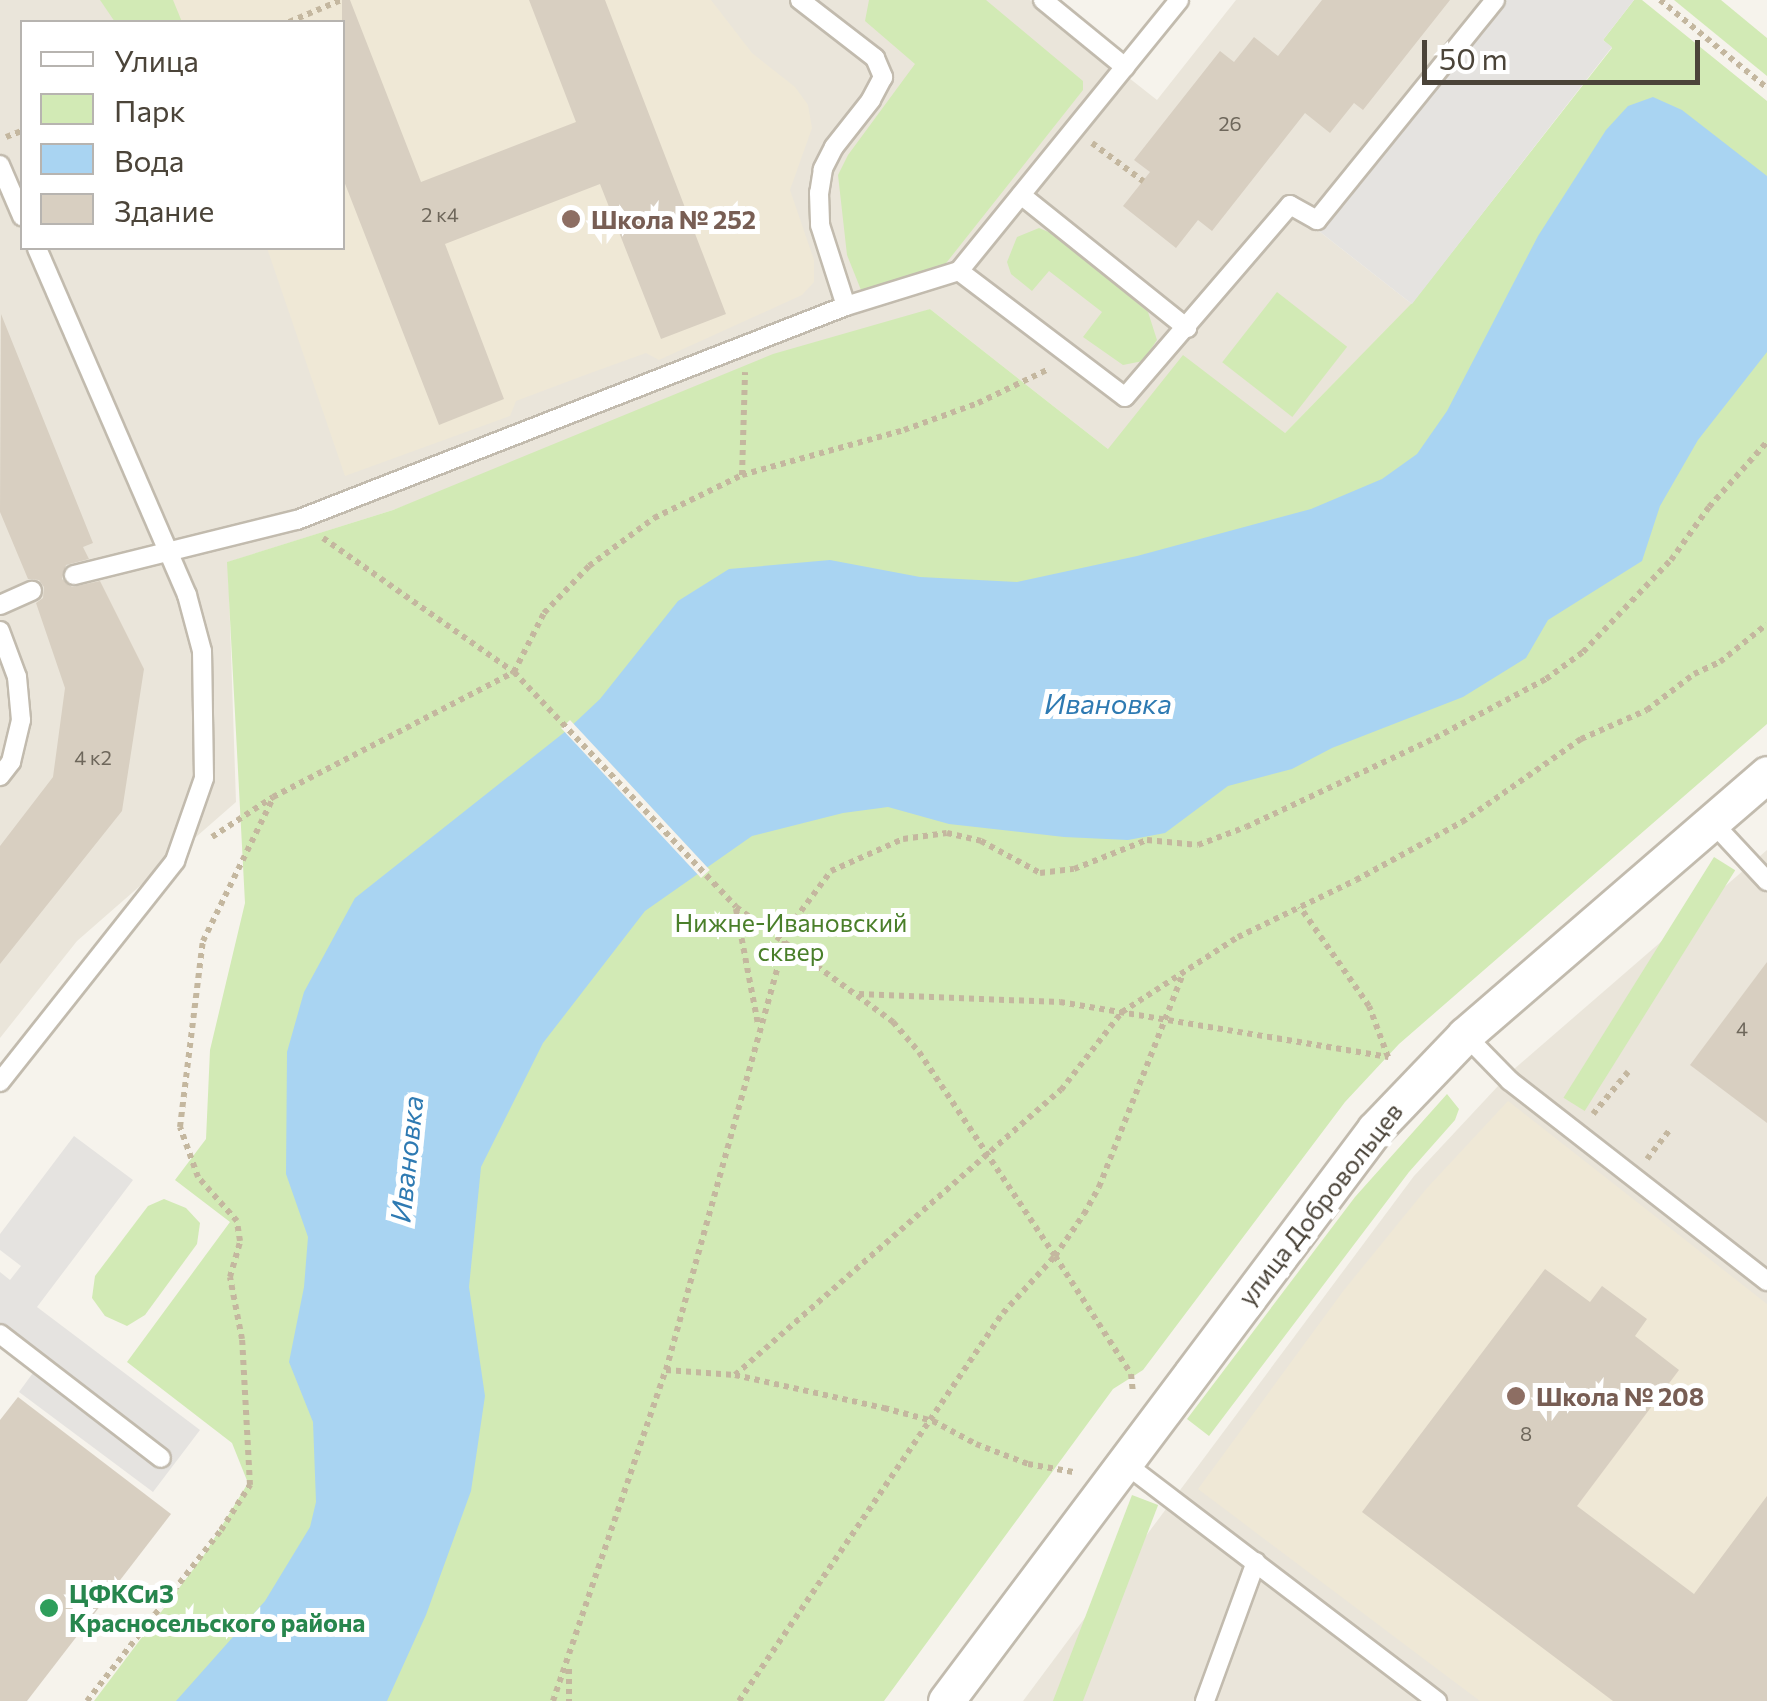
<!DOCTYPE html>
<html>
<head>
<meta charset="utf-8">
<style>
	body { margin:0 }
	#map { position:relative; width:1767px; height:1701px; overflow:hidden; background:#f6f3ec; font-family:Commissioner,sans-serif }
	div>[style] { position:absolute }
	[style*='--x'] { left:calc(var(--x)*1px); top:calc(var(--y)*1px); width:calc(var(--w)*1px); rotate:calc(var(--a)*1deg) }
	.residential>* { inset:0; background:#eae5da }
	.education>* { inset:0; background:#efe8d6 }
	.green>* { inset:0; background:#d2eab5; transform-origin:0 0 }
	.parking>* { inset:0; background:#e5e3e0 }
	.water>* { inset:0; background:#a9d4f2 }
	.pier>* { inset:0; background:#f6f3ec; transform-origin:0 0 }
	.building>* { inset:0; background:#d8cfc1 }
	.path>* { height:6px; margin-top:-3px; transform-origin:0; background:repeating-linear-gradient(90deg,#c4b79f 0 5px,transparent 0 10px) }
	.roads { filter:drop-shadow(2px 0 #c2bbae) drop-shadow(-2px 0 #c2bbae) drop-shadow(0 2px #c2bbae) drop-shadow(0 -2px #c2bbae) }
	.lane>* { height:18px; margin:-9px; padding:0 9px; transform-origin:9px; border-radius:9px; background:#fff }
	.street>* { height:35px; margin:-17.5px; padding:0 17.5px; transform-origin:17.5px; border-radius:17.5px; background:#fff }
	.dots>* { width:28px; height:28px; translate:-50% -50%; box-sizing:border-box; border:5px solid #fff; border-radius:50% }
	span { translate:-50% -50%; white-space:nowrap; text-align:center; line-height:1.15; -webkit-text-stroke:10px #fff; paint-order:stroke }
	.number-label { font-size:20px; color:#6e675b }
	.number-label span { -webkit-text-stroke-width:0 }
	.education-label { font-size:25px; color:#785e54; font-weight:700 }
	.left { translate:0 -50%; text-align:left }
	.park-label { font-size:25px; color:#4a7f2a }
	.street-label { font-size:25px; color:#4b4439 }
	.leisure-label { font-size:25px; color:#27864d; font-weight:700 }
	.water-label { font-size:28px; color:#2e7ab2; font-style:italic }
	.legend { position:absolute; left:20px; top:20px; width:325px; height:230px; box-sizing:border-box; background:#fff; border:2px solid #b7b4b0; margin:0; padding:12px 18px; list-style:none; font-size:30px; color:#4b4439 }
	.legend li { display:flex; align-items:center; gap:20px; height:50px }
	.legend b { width:50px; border:2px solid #b7b4b0 }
	.scale { position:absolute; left:1422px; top:40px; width:278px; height:45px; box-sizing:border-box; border:5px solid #4b4439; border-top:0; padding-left:12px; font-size:30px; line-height:35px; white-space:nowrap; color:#4b4439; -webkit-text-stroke:8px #fff; paint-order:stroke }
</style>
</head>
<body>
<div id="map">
	<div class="residential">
		<i style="clip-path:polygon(evenodd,0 0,1030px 0,1157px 100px,1236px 0,1485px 0,1306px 221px,1412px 304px,1285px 433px,1108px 449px,930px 309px,393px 510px,228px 562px,236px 802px,77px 941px,0 1038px,0 0,22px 22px,342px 22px,342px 248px,22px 248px,22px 22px)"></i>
		<i style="clip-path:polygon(1767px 850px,1767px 1701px,1023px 1701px,1414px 1176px,1513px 1070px)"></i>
	</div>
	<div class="education">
		<i style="clip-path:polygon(173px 0,711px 0,752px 53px,795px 87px,808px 105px,812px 128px,790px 190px,814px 260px,814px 282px,802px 295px,659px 360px,646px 353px,585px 375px,516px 401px,510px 416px,345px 476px,267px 248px,342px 248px,342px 22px,182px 22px)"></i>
		<i style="clip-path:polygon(1508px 1101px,1767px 1304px,1767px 1701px,1480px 1701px,1198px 1489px,1344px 1290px,1427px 1188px)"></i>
	</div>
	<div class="green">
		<i style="clip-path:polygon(100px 0,173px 0,182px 22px,115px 22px)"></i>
		<i style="clip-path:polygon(869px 0,986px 0,1083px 81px,1083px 90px,943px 267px,863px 295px,847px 255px,838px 175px,848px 155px,915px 64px,865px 21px)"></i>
		<i style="clip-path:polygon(1634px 0,1642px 0,1767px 101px,1767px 724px,1399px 1044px,1345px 1102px,1143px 1370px,1113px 1389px,884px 1701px,94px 1701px,204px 1555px,248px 1483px,232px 1443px,127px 1362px,230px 1222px,175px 1180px,206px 1139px,210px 1050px,245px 903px,227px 562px,393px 510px,773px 354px,930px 309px,1108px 449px,1183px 355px,1285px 433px,1412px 303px,1612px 48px,1603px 40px)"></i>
		<i style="clip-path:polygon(1674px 0,1721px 0,1767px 38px,1767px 76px)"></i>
		<i style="clip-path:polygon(1039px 228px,1056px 235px,1148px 312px,1157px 340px,1143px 361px,1123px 365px,1083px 337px,1102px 312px,1049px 271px,1032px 291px,1011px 274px,1007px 262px,1017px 237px)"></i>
		<i style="left:1277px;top:292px;width:89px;height:89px;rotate:38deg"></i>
		<i style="left:1714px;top:857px;width:25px;height:284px;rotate:32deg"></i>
		<i style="clip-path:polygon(1447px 1094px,1459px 1109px,1455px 1120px,1409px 1172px,1209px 1436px,1187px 1419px,1355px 1197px)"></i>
		<i style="clip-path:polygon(164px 1199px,186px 1208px,200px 1223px,197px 1244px,145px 1315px,127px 1326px,105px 1316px,92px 1298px,95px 1276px,148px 1206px)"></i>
		<i style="left:1132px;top:1495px;width:28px;height:257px;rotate:21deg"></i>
	</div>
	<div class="parking">
		<i style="clip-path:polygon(1495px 0,1634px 0,1603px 40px,1612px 47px,1412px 304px,1315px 228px)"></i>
		<i style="clip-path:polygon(74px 1136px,133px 1180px,37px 1307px,200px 1430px,153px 1492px,19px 1392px,38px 1366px,0 1336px,0 1272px,10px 1280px,21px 1266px,0 1250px,0 1234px)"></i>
	</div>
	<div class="water">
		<i style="clip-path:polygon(1653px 97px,1682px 110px,1767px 176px,1767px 352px,1698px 440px,1660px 506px,1642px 561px,1548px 620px,1526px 658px,1463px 697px,1332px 748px,1292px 769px,1228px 786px,1165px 833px,1128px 840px,1064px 837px,949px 824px,888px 807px,843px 813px,752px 836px,645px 911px,543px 1043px,481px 1167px,469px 1287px,485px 1396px,471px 1491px,426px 1615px,387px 1701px,176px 1701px,265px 1601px,310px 1527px,316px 1502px,313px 1422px,289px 1362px,304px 1287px,308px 1237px,286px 1174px,287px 1052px,304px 992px,355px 898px,566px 731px,600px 699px,678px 601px,729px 569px,830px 560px,920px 577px,1017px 582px,1137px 556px,1311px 509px,1382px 479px,1417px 454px,1447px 411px,1538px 236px,1606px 130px,1628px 106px)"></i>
	</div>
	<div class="pier">
		<i style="left:570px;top:720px;width:205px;height:12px;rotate:47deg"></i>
	</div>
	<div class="building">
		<i style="clip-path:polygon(342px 0,350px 0,421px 182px,576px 122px,529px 0,605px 0,726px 314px,661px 339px,600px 184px,445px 244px,504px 399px,439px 425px,342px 176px)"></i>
		<i style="clip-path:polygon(1322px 0,1450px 0,1363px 110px,1354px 103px,1330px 133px,1305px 113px,1212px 231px,1198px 220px,1176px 248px,1123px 206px,1150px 172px,1134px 160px,1220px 51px,1234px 62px,1254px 37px,1278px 56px)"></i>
		<i style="clip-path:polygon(1px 314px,93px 543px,83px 547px,89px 559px,66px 565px,62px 579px,72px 587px,100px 581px,144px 669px,122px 811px,0 964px,0 846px,53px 777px,65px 688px,36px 603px,43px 598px,44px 587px,39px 580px,28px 579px,0 512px)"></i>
		<i style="clip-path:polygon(1767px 962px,1767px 1123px,1690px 1065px)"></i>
		<i style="clip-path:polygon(1545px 1269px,1590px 1302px,1602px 1286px,1647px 1319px,1635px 1336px,1679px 1370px,1577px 1506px,1694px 1594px,1767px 1496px,1767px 1701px,1613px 1701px,1362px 1512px)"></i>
		<i style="clip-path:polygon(18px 1397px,171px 1514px,27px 1701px,0 1701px,0 1420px)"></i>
	</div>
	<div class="path">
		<i style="--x:1660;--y:0;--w:139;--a:39.4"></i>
		<i style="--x:289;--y:22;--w:56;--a:-22.9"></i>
		<i style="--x:6;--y:137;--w:17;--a:-21"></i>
		<i style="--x:1092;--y:143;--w:64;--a:36.7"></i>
		<i style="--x:742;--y:475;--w:103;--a:-88.3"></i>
		<i style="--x:323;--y:538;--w:233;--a:35.1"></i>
		<i style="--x:514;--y:672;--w:323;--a:46.6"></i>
		<i style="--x:736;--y:907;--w:195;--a:36.2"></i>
		<i style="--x:893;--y:1022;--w:40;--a:49"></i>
		<i style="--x:919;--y:1052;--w:245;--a:56.3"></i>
		<i style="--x:1055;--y:1256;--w:140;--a:57.2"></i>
		<i style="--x:1131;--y:1374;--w:19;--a:84"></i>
		<i style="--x:212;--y:837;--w:73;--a:-33.3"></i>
		<i style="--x:273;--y:797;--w:271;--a:-27.4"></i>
		<i style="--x:514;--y:672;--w:66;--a:-63"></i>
		<i style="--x:544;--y:613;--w:65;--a:-46.2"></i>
		<i style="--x:589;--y:566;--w:81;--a:-36.4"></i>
		<i style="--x:654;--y:518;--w:98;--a:-26"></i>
		<i style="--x:742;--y:475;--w:168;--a:-15.5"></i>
		<i style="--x:904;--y:430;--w:79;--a:-20"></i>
		<i style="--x:978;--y:403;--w:76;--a:-25.6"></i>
		<i style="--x:736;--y:909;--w:117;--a:79.2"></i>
		<i style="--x:859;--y:994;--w:201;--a:2.3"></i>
		<i style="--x:1060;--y:1002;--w:333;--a:9.5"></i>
		<i style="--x:1388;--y:1057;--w:54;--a:-110.4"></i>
		<i style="--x:1369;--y:1006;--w:121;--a:-124.9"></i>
		<i style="--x:1593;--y:1114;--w:55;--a:-50.2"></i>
		<i style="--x:1647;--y:1159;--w:39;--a:-52"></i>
		<i style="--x:666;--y:1370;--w:69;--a:4.1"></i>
		<i style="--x:735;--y:1375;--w:153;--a:12.5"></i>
		<i style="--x:884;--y:1408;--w:51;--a:14.9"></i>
		<i style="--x:933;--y:1421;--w:49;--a:28.1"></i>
		<i style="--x:976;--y:1444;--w:56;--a:21"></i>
		<i style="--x:1028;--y:1464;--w:46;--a:10.1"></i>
		<i style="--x:735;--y:1375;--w:433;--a:-41.2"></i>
		<i style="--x:1061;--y:1090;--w:99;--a:-52"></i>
		<i style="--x:1122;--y:1012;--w:138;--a:-32.9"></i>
		<i style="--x:1238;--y:937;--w:131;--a:-25.8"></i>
		<i style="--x:1356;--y:880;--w:121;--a:-28.7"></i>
		<i style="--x:1462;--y:822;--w:145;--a:-34.9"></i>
		<i style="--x:1581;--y:739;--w:72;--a:-23.7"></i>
		<i style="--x:1647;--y:710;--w:59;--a:-37.5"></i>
		<i style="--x:1694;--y:674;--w:29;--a:-25"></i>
		<i style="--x:1720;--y:662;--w:60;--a:-39"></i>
		<i style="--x:569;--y:1669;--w:32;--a:90"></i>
		<i style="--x:87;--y:1701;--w:217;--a:-51.9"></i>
		<i style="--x:221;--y:1530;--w:54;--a:-57.2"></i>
		<i style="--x:250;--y:1485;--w:146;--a:-93.1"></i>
		<i style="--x:242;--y:1339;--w:63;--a:-101"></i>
		<i style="--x:230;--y:1277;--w:37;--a:-74"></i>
		<i style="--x:240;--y:1241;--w:20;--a:-99"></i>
		<i style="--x:237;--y:1221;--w:59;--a:-131.6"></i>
		<i style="--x:198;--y:1177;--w:53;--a:-109.8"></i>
		<i style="--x:180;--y:1127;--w:187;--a:-83"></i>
		<i style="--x:203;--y:941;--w:159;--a:-63.9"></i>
		<i style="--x:553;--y:1701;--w:350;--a:-71.2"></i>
		<i style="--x:666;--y:1370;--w:460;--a:-74.5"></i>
		<i style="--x:789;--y:927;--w:70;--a:-53.1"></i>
		<i style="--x:831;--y:871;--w:79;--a:-24"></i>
		<i style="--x:903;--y:839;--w:44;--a:-7.8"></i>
		<i style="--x:947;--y:833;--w:35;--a:13"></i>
		<i style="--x:981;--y:841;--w:67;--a:28.5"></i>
		<i style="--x:1040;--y:873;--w:34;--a:-7"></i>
		<i style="--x:1074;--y:869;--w:79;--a:-21.7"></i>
		<i style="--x:1147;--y:840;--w:51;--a:5.6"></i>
		<i style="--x:1198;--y:845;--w:51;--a:-20.6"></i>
		<i style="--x:1246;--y:827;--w:209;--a:-25.2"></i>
		<i style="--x:1435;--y:738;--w:126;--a:-28"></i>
		<i style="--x:1546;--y:679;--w:46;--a:-36.1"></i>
		<i style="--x:1583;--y:652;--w:127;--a:-46.3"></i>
		<i style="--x:1671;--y:560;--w:65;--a:-54.4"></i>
		<i style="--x:1709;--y:507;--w:87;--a:-48.3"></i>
		<i style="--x:739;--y:1701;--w:469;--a:-55.8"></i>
		<i style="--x:1003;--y:1313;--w:77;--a:-47.6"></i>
		<i style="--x:1055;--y:1256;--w:51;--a:-55.4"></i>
		<i style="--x:1084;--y:1214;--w:31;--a:-61"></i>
		<i style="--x:1099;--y:1187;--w:229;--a:-68.5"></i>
	</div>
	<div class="roads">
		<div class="lane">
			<i style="--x:800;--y:0;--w:95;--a:37.7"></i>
			<i style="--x:875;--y:58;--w:21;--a:67"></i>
			<i style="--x:883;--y:77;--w:26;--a:118"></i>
			<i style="--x:871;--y:100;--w:60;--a:128.2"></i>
			<i style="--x:834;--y:147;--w:25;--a:117"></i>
			<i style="--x:823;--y:169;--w:24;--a:99"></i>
			<i style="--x:819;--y:193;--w:32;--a:88"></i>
			<i style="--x:820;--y:225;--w:85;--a:72.2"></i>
			<i style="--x:1043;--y:0;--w:106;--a:39.3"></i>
			<i style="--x:0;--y:165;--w:56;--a:66.7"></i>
			<i style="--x:1021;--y:195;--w:213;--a:38.7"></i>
			<i style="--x:959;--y:271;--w:208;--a:37.2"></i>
			<i style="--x:1125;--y:397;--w:253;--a:-49.3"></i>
			<i style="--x:1290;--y:205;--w:31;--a:29"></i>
			<i style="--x:1317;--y:220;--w:283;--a:-51"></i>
			<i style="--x:74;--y:575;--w:230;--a:-13.9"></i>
			<i style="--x:297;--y:520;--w:589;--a:-21.3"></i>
			<i style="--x:846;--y:306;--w:118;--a:-17.2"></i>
			<i style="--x:959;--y:271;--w:349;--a:-50.9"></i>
			<i style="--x:0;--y:605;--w:35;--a:-24"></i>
			<i style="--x:0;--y:631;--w:49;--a:69.7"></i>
			<i style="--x:17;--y:677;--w:43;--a:84.7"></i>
			<i style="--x:21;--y:720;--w:43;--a:103.4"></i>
			<i style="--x:11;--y:762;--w:18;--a:128"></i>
			<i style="--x:1712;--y:822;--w:81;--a:47"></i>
			<i style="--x:1465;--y:1035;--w:64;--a:45.6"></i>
			<i style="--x:1510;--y:1081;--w:326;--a:37.9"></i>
			<i style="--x:0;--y:1082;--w:282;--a:-51.6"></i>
			<i style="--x:175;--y:861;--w:88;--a:-70.7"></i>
			<i style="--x:204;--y:778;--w:127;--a:-90.9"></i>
			<i style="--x:202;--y:651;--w:58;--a:-105"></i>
			<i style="--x:187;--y:595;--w:378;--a:-113.4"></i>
			<i style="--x:0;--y:1334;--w:203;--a:37.6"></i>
			<i style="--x:1123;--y:1462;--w:395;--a:37.3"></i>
			<i style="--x:1205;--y:1701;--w:148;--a:-69.9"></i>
		</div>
		<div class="street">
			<i style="--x:946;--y:1701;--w:715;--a:-53.13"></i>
			<i style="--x:1375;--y:1129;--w:130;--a:-46.2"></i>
			<i style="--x:1465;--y:1035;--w:399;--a:-40.8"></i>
		</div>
	</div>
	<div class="dots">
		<i style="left:571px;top:219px;background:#8d6e63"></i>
		<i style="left:1516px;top:1396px;background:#8d6e63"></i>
		<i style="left:49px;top:1608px;background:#2e9e5b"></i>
	</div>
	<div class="number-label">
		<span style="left:1230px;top:123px">26</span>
		<span style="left:440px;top:214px">2 к4</span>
		<span style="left:93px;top:757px">4 к2</span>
		<span style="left:1742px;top:1028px">4</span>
		<span style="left:1526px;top:1433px">8</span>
	</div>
	<div class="education-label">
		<span class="left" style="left:591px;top:219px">Школа № 252</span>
		<span class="left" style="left:1536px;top:1396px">Школа № 208</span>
	</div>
	<div class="park-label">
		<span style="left:791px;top:937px">Нижне-Ивановский<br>сквер</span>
	</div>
	<div class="street-label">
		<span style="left:1320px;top:1204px;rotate:-52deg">улица Добровольцев</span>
	</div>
	<div class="leisure-label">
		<span class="left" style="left:69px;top:1608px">ЦФКСиЗ<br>Красносельского района</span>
	</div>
	<div class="water-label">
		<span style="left:1108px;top:703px">Ивановка</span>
		<span style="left:406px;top:1159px;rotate:-84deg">Ивановка</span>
	</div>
	<ul class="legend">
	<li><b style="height:12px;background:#fff"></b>Улица</li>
	<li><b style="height:28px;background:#d2eab5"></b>Парк</li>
	<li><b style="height:28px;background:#a9d4f2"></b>Вода</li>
	<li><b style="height:28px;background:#d8cfc1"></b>Здание</li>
	</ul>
	<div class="scale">50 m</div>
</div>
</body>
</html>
